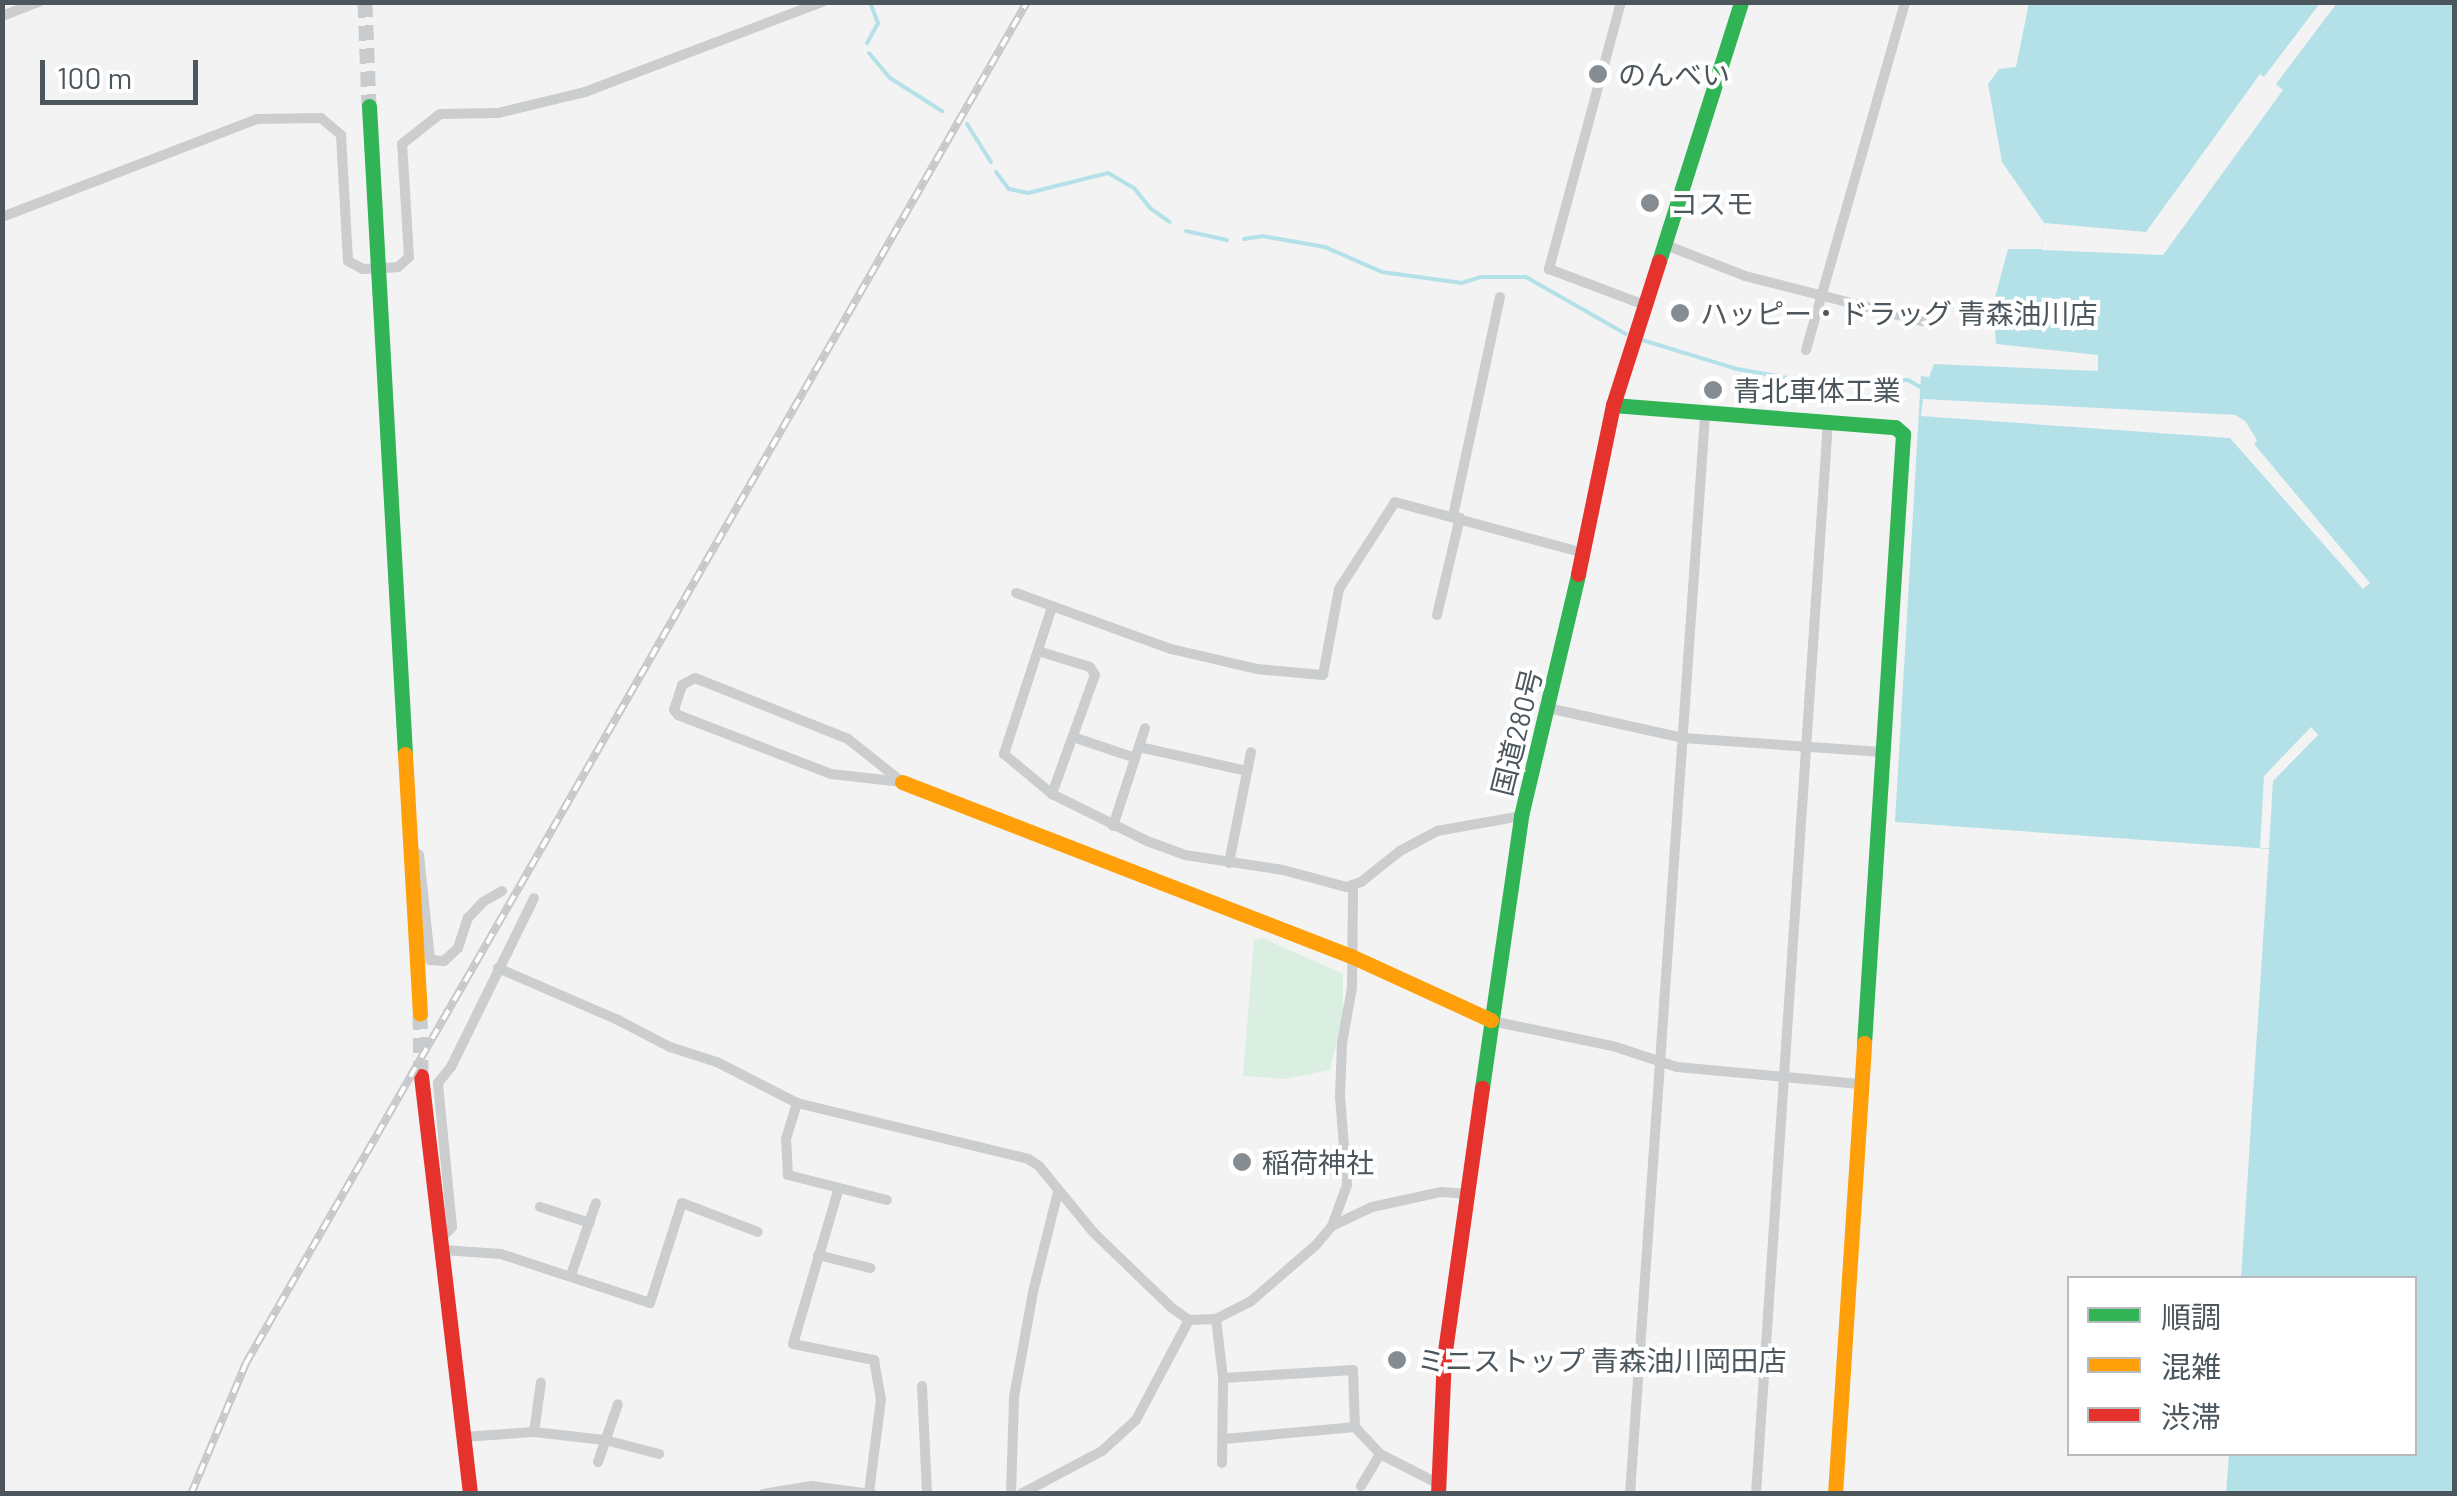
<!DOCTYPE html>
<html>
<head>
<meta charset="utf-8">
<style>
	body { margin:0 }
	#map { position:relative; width:2457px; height:1496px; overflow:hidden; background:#f3f3f3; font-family:Barlow,"Noto Sans JP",sans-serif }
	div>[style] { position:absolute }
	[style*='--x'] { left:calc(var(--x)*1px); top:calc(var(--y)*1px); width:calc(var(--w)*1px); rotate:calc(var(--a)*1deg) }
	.green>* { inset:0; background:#daefe1 }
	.water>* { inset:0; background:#b4e1e8 }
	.pier>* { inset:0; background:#f3f3f3 }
	.stream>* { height:4px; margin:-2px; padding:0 2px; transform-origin:2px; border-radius:2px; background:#b4e1e8 }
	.secondary-tunnel>* { height:15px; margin-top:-7.5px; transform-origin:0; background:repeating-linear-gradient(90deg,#c9ccce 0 15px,transparent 0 23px) }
	.street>* { height:10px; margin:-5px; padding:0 5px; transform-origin:5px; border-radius:5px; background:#cbcdce }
	.fast>* { height:15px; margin:-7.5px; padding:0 7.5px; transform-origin:7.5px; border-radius:7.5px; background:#30b455 }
	.slow>* { height:15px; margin:-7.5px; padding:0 7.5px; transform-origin:7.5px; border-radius:7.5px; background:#ff9f0a }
	.jam>* { height:15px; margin:-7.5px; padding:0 7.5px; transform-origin:7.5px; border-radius:7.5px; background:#e5322d }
	.rail>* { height:8px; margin-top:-4px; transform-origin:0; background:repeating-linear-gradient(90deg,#fff 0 11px,#c7c8c9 0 22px); box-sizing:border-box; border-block:2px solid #c7c8c9 }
	.dots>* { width:28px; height:28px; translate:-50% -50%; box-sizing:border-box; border:5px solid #fff; border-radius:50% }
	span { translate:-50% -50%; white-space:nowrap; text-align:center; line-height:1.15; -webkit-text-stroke:8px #fff; paint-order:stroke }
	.poi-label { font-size:28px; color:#4c565d }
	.left { translate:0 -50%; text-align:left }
	.street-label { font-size:28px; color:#4c565d }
	.frame { position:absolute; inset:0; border:5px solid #4c565d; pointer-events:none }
	.legend { position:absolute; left:2067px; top:1276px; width:350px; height:180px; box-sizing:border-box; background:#fff; border:2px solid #b7bbbe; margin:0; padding:12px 18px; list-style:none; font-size:30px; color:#4c565d }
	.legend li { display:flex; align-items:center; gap:20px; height:50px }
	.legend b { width:50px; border:2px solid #b7bbbe }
	.scale { position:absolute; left:40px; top:60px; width:158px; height:45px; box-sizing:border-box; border:5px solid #4c565d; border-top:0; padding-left:12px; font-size:30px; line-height:35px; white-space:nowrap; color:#4c565d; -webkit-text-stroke:8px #fff; paint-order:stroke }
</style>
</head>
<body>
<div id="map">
	<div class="green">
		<i style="clip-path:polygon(1263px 938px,1343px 974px,1343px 1014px,1330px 1070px,1284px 1079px,1243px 1076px,1254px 940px)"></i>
	</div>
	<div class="water">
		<i style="clip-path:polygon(2029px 3px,2454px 3px,2454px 1493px,2226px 1493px,2229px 1454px,2414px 1454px,2414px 1278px,2241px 1278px,2269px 849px,1895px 822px,1921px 376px,1929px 377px,1934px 364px,2098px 371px,2098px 355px,1996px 344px,1993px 305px,2008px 249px,2042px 249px,2044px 223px,2002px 162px,1988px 84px,1999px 69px,2016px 67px)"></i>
	</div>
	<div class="pier">
		<i style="clip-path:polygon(2320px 3px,2337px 3px,2276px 84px,2283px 90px,2163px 255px,2042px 250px,2044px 223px,2146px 232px,2260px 74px,2264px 77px)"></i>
		<i style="clip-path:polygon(1923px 399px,2235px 415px,2245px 421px,2257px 440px,2254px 444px,2370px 583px,2363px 589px,2230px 438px,1921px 416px)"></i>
		<i style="clip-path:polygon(2311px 727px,2318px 735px,2273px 781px,2269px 848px,2260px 848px,2264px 776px)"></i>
	</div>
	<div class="stream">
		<i style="--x:867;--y:43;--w:23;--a:-61"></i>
		<i style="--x:878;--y:23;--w:22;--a:-111"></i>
		<i style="--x:869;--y:53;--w:33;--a:50"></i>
		<i style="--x:890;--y:78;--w:62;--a:32.4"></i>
		<i style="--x:967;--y:124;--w:45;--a:57.7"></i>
		<i style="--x:996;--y:172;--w:21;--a:53"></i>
		<i style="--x:1009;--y:189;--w:19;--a:12"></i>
		<i style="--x:1028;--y:193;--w:82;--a:-14"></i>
		<i style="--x:1108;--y:173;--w:30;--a:30"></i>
		<i style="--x:1134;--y:188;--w:26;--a:51"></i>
		<i style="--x:1150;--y:208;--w:24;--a:35"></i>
		<i style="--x:1186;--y:231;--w:42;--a:12.4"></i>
		<i style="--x:1244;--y:239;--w:18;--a:-9"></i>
		<i style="--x:1262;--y:236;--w:64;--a:9.9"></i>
		<i style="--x:1325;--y:247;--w:62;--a:23.7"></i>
		<i style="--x:1382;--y:272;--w:81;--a:7.8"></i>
		<i style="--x:1462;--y:283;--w:20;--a:-18"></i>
		<i style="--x:1481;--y:277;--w:45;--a:0"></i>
		<i style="--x:1526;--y:277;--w:115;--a:29.7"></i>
		<i style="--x:1639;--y:339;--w:102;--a:17"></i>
		<i style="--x:1737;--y:369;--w:80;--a:10"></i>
		<i style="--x:1816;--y:383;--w:92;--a:-1.9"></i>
		<i style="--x:1908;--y:380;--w:16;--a:30"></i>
	</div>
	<div class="secondary-tunnel">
		<i style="--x:365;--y:2;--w:104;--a:87.8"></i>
		<i style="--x:420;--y:1014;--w:62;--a:89.1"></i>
	</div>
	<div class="street">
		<i style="--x:1621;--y:2;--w:277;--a:105.1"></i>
		<i style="--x:1549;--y:269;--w:99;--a:20.6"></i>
		<i style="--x:2;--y:16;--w:40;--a:-21"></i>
		<i style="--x:2;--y:217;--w:273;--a:-21"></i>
		<i style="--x:257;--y:119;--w:64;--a:-0.9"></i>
		<i style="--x:321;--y:118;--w:26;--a:40"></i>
		<i style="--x:341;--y:135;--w:126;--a:86.8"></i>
		<i style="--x:348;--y:261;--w:17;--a:28"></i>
		<i style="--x:363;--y:269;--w:35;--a:-3"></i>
		<i style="--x:398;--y:267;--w:15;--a:-42"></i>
		<i style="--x:409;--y:257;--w:113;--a:-93.5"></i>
		<i style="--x:402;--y:144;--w:48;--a:-38.3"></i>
		<i style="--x:440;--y:114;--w:58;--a:-1"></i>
		<i style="--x:498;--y:113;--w:89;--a:-13.6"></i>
		<i style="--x:585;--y:92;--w:254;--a:-20.8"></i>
		<i style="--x:1663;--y:244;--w:88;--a:21.3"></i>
		<i style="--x:1745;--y:276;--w:183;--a:14.3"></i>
		<i style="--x:1806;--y:350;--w:362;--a:-74.1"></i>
		<i style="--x:1453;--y:516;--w:224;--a:-77.9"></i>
		<i style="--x:1016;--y:593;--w:165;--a:19.9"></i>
		<i style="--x:1171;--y:649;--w:88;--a:13.1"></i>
		<i style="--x:1257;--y:669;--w:66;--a:5.2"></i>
		<i style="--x:1323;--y:675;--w:87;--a:-79.5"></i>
		<i style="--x:1339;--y:589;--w:103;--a:-57.2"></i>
		<i style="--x:1395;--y:502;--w:192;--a:15.1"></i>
		<i style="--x:1052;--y:607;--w:155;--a:108.1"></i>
		<i style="--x:1004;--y:754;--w:62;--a:39.8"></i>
		<i style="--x:1052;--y:794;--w:106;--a:26.3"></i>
		<i style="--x:1147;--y:841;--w:40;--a:20.2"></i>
		<i style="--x:1185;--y:855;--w:99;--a:8.7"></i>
		<i style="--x:1283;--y:870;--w:65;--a:15.1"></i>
		<i style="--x:1346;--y:887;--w:16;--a:-18"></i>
		<i style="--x:1361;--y:882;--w:50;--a:-38.5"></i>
		<i style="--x:1400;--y:851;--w:42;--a:-28.4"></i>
		<i style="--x:1437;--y:831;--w:85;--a:-10.1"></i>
		<i style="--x:1437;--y:615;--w:100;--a:-76.7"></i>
		<i style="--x:1038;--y:651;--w:54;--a:17.1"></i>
		<i style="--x:1090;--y:667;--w:9;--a:58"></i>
		<i style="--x:1095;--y:675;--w:127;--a:109.9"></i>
		<i style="--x:695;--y:678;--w:165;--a:21.7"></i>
		<i style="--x:848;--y:739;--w:69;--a:38.5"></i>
		<i style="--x:902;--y:782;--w:71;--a:-173.6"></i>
		<i style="--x:831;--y:774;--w:164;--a:-158.9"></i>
		<i style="--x:678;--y:715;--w:6;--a:-129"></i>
		<i style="--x:674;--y:710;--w:26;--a:-72"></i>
		<i style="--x:682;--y:685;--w:15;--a:-28"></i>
		<i style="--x:1548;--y:708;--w:138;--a:12.5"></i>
		<i style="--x:1683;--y:738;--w:200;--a:4"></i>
		<i style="--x:1073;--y:737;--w:65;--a:18.7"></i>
		<i style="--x:1139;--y:747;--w:111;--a:12.5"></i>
		<i style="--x:1113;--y:826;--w:103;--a:-71.9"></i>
		<i style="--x:410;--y:848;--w:11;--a:38"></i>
		<i style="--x:419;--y:855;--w:106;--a:84"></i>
		<i style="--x:430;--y:960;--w:14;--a:4"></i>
		<i style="--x:444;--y:961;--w:19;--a:-43"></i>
		<i style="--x:458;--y:948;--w:32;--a:-72"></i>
		<i style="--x:468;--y:918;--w:22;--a:-47"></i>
		<i style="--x:483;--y:902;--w:22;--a:-30"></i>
		<i style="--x:1229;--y:863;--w:113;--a:-78.8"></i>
		<i style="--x:498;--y:968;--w:129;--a:23.4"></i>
		<i style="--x:616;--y:1019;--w:61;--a:27.4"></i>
		<i style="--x:670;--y:1047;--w:49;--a:17.7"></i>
		<i style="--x:717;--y:1062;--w:90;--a:27.1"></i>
		<i style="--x:797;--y:1103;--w:238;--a:13.6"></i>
		<i style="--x:1028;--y:1159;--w:13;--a:32"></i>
		<i style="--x:1039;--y:1166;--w:87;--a:50.6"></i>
		<i style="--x:1094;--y:1233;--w:108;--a:43.9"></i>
		<i style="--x:1172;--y:1308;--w:21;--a:35"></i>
		<i style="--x:1189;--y:1320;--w:27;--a:-2"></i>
		<i style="--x:1216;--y:1319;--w:38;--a:-27"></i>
		<i style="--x:1250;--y:1302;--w:87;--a:-40.8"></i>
		<i style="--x:1316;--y:1245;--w:25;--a:-50"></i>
		<i style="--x:1332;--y:1226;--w:44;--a:-69.9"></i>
		<i style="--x:1347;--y:1185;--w:89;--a:-94.5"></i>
		<i style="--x:1340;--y:1096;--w:53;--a:-87.8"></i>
		<i style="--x:1342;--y:1043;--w:56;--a:-79.7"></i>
		<i style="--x:1352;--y:988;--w:102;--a:-89.4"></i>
		<i style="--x:1492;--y:1021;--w:127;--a:11.8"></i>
		<i style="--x:1616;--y:1047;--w:64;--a:18.2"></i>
		<i style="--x:1677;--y:1067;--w:186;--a:5.3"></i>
		<i style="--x:797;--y:1103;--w:37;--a:107"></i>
		<i style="--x:786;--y:1138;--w:37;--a:87"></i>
		<i style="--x:788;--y:1175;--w:102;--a:14.2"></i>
		<i style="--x:838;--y:1191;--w:159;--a:106.4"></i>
		<i style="--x:793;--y:1344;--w:83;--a:11.2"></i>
		<i style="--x:874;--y:1360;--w:40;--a:80"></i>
		<i style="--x:881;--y:1399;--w:95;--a:97.3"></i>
		<i style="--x:540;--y:1207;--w:52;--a:17.7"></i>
		<i style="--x:1332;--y:1226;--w:44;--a:-25.4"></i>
		<i style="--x:1372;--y:1207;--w:71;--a:-12.3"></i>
		<i style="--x:1441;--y:1192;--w:28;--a:4"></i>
		<i style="--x:442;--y:1238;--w:15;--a:-48"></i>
		<i style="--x:452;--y:1227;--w:145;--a:-95.6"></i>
		<i style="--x:438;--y:1083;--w:21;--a:-51"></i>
		<i style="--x:451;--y:1067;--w:188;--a:-63.8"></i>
		<i style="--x:443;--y:1250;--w:58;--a:3.9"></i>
		<i style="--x:501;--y:1254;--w:157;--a:18.2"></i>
		<i style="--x:650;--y:1303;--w:105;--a:-72.3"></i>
		<i style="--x:682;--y:1203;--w:81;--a:20.9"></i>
		<i style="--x:818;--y:1255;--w:54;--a:14"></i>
		<i style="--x:571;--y:1275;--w:76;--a:-70.9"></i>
		<i style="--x:1216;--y:1319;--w:59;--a:83.2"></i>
		<i style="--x:1223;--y:1378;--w:130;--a:-3.5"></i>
		<i style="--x:1353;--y:1370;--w:57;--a:88"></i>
		<i style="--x:1355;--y:1427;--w:37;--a:47"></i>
		<i style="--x:1380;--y:1454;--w:64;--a:27"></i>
		<i style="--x:922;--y:1386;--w:108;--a:87.3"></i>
		<i style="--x:534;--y:1432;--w:50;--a:-82"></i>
		<i style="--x:464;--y:1437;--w:70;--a:-4.1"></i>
		<i style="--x:534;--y:1432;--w:71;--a:6.4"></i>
		<i style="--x:605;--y:1440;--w:56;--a:14.5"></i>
		<i style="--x:1224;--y:1439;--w:132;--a:-5.2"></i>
		<i style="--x:598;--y:1462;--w:61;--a:-71"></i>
		<i style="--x:1222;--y:1463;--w:85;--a:-89.3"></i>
		<i style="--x:1361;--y:1486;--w:37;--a:-59"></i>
		<i style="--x:763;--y:1494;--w:49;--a:-9.5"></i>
		<i style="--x:811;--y:1486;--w:62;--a:7.5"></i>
		<i style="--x:1011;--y:1494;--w:97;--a:-88.2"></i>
		<i style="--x:1014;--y:1397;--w:107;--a:-79.7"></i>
		<i style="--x:1033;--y:1292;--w:103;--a:-76"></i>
		<i style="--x:1021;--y:1494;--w:92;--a:-28"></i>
		<i style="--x:1102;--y:1451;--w:46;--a:-42.4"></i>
		<i style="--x:1136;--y:1420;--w:113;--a:-62.1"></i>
		<i style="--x:1630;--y:1494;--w:1082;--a:-86.02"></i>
		<i style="--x:1756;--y:1494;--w:1074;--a:-86.16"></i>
	</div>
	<div class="fast">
		<i style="--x:369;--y:106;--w:649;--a:86.82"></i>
		<i style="--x:1659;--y:261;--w:272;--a:-72.4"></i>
		<i style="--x:1613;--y:405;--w:283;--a:4.5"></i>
		<i style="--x:1895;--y:427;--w:11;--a:41"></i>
		<i style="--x:1903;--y:434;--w:610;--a:93.66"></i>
		<i style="--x:1482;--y:1088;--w:275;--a:-81.8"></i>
		<i style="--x:1521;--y:816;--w:249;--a:-76.7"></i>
	</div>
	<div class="slow">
		<i style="--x:405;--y:754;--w:260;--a:86.7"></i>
		<i style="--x:902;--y:782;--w:482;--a:21.2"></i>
		<i style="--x:1351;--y:956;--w:154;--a:24.6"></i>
		<i style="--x:1835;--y:1494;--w:452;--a:-86.3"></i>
	</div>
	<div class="jam">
		<i style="--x:1578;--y:574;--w:173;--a:-78.3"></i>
		<i style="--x:1613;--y:405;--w:151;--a:-72.3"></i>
		<i style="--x:421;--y:1076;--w:421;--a:83.3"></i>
		<i style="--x:1438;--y:1494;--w:136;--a:-87.5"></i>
		<i style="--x:1444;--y:1358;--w:273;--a:-82"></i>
	</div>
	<div class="rail">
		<i style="--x:191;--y:1494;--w:142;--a:-67.2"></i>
		<i style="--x:246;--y:1363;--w:1569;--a:-60.15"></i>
	</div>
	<div class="dots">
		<i style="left:1598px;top:74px;background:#868d92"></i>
		<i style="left:1650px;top:203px;background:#868d92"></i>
		<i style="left:1680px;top:313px;background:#868d92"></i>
		<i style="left:1713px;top:390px;background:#868d92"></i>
		<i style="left:1242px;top:1162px;background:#868d92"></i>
		<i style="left:1397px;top:1360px;background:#868d92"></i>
	</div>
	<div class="poi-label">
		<span class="left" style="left:1618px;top:74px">のんべい</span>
		<span class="left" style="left:1670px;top:203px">コスモ</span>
		<span class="left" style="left:1700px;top:313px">ハッピー・ドラッグ 青森油川店</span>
		<span class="left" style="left:1733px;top:390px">青北車体工業</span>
		<span class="left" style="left:1262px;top:1162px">稲荷神社</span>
		<span class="left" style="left:1417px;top:1360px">ミニストップ 青森油川岡田店</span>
	</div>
	<div class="street-label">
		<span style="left:1516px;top:732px;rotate:-76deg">国道280号</span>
	</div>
	<div class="frame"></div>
	<ul class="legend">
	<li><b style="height:12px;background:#30b455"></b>順調</li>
	<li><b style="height:12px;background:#ff9f0a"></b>混雑</li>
	<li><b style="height:12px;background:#e5322d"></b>渋滞</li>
	</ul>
	<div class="scale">100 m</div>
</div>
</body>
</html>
